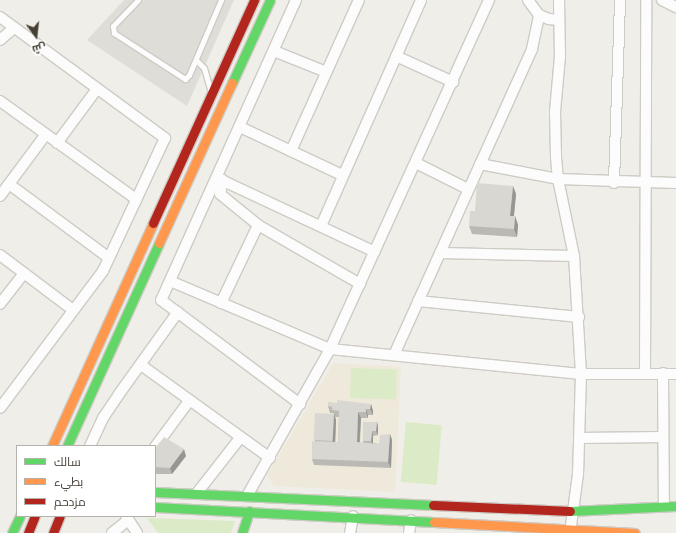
<!DOCTYPE html>
<html>
<head>
<meta charset="utf-8">
<style>
	body { margin:0 }
	#map { position:relative; width:676px; height:533px; overflow:hidden; background:#f0eee8; font-family:Overpass,Cairo,sans-serif }
	div>[style] { position:absolute }
	[style*='--x'] { left:calc(var(--x)*1px); top:calc(var(--y)*1px); width:calc(var(--w)*1px); rotate:calc(var(--a)*1deg) }
	.education>* { inset:0; background:#eee9da }
	.green>* { inset:0; background:#dcebc7; transform-origin:0 0 }
	.parking>* { inset:0; background:#dfddd8 }
	.roads { filter:drop-shadow(1px 0 #cecbc5) drop-shadow(-1px 0 #cecbc5) drop-shadow(0 1px #cecbc5) drop-shadow(0 -1px #cecbc5) }
	.lane>* { height:5px; margin:-2.5px; padding:0 2.5px; transform-origin:2.5px; border-radius:2.5px; background:#fdfcfc }
	.street>* { height:10px; margin:-5px; padding:0 5px; transform-origin:5px; border-radius:5px; background:#fdfcfc }
	.fast>* { height:9px; margin:-4.5px; padding:0 4.5px; transform-origin:4.5px; border-radius:4.5px; background:#63d668 }
	.slow>* { height:9px; margin:-4.5px; padding:0 4.5px; transform-origin:4.5px; border-radius:4.5px; background:#ff974d }
	.jam>* { height:9px; margin:-4.5px; padding:0 4.5px; transform-origin:4.5px; border-radius:4.5px; background:#b3261e }
	.wall>* { inset:0; background:#bbb9b4 }
	.shaded-wall>* { inset:0; background:#989692 }
	.building>* { inset:0; background:#d9d7d1; transform-origin:0 0 }
	span { translate:-50% -50%; white-space:nowrap; text-align:center; line-height:1.15; -webkit-text-stroke:3px #fff; paint-order:stroke }
	.legend { position:absolute; left:16px; top:445px; width:140px; height:72px; box-sizing:border-box; background:#fff; border:1px solid #b5b2ae; margin:0; padding:5px 7px; list-style:none; font-size:12px; color:#453f34 }
	.legend li { display:flex; align-items:center; gap:8px; height:20px }
	.legend b { width:20px; border:1px solid #b5b2ae }
	.north { position:absolute; left:16px; top:16px; width:40px; height:40px; -webkit-text-stroke:3px #fff; paint-order:stroke; rotate:165deg; font-size:11px; font-weight:700; line-height:16px; text-align:center; color:#453f34 }
	.north::after { content:''; display:block; margin:auto; width:14px; height:18px; background:#453f34; clip-path:polygon(50% 0,100% 100%,50% 72%,0 100%) }
</style>
</head>
<body>
<div id="map">
	<div class="education">
		<i style="clip-path:polygon(333px 363px,401px 367px,395px 492px,274px 486px,267px 476px)"></i>
	</div>
	<div class="green">
		<i style="left:351px;top:368px;width:46px;height:30px;rotate:2deg"></i>
		<i style="left:406px;top:422px;width:36px;height:60px;rotate:5deg"></i>
		<i style="clip-path:polygon(147px 518px,235px 521px,231px 533px,158px 533px)"></i>
	</div>
	<div class="parking">
		<i style="clip-path:polygon(124px 0,234px 0,187px 106px,87px 40px)"></i>
	</div>
	<div class="roads">
		<div class="lane">
			<i style="--x:138;--y:0;--w:36;--a:134"></i>
			<i style="--x:113;--y:26;--w:7;--a:82"></i>
			<i style="--x:114;--y:33;--w:85;--a:32.9"></i>
			<i style="--x:185;--y:79;--w:6;--a:-45"></i>
			<i style="--x:189;--y:75;--w:82;--a:-66.9"></i>
			<i style="--x:196;--y:60;--w:11;--a:45"></i>
			<i style="--x:204;--y:68;--w:22;--a:74"></i>
		</div>
		<div class="street">
			<i style="--x:296;--y:0;--w:329;--a:114.2"></i>
			<i style="--x:161;--y:300;--w:174;--a:36.8"></i>
			<i style="--x:528;--y:0;--w:19;--a:54"></i>
			<i style="--x:539;--y:15;--w:11;--a:22"></i>
			<i style="--x:549;--y:19;--w:10;--a:6"></i>
			<i style="--x:559;--y:0;--w:56;--a:89"></i>
			<i style="--x:560;--y:56;--w:56;--a:95.1"></i>
			<i style="--x:555;--y:112;--w:45;--a:88.7"></i>
			<i style="--x:556;--y:157;--w:22;--a:85"></i>
			<i style="--x:558;--y:179;--w:79;--a:78.3"></i>
			<i style="--x:574;--y:256;--w:118;--a:86.6"></i>
			<i style="--x:581;--y:374;--w:100;--a:91.7"></i>
			<i style="--x:578;--y:474;--w:60;--a:97.7"></i>
			<i style="--x:662;--y:0;--w:16;--a:27"></i>
			<i style="--x:0;--y:17;--w:205;--a:36.3"></i>
			<i style="--x:165;--y:138;--w:147;--a:115"></i>
			<i style="--x:103;--y:271;--w:171;--a:126.9"></i>
			<i style="--x:0;--y:40;--w:18;--a:-41"></i>
			<i style="--x:274;--y:51;--w:56;--a:22"></i>
			<i style="--x:396;--y:56;--w:63;--a:24.5"></i>
			<i style="--x:0;--y:101;--w:168;--a:35.8"></i>
			<i style="--x:240;--y:127;--w:113;--a:25.2"></i>
			<i style="--x:57;--y:143;--w:67;--a:-53.5"></i>
			<i style="--x:291;--y:151;--w:166;--a:-65.8"></i>
			<i style="--x:416;--y:163;--w:58;--a:26.6"></i>
			<i style="--x:480;--y:164;--w:79;--a:10.9"></i>
			<i style="--x:558;--y:179;--w:118;--a:1.9"></i>
			<i style="--x:217;--y:178;--w:174;--a:25.1"></i>
			<i style="--x:223;--y:180;--w:14;--a:102"></i>
			<i style="--x:220;--y:194;--w:49;--a:39.2"></i>
			<i style="--x:258;--y:225;--w:118;--a:30"></i>
			<i style="--x:614;--y:183;--w:183;--a:-88.1"></i>
			<i style="--x:9;--y:184;--w:124;--a:36.5"></i>
			<i style="--x:0;--y:196;--w:77;--a:-53.4"></i>
			<i style="--x:321;--y:226;--w:247;--a:-66.1"></i>
			<i style="--x:440;--y:253;--w:134;--a:1.3"></i>
			<i style="--x:0;--y:255;--w:91;--a:37"></i>
			<i style="--x:170;--y:281;--w:174;--a:23"></i>
			<i style="--x:330;--y:349;--w:252;--a:5.7"></i>
			<i style="--x:581;--y:374;--w:95;--a:0"></i>
			<i style="--x:418;--y:301;--w:162;--a:5.7"></i>
			<i style="--x:221;--y:303;--w:86;--a:-64.6"></i>
			<i style="--x:0;--y:304;--w:39;--a:-52"></i>
			<i style="--x:394;--y:355;--w:336;--a:-65.7"></i>
			<i style="--x:532;--y:49;--w:35;--a:-78"></i>
			<i style="--x:141;--y:365;--w:159;--a:35.8"></i>
			<i style="--x:645;--y:373;--w:373;--a:-89.8"></i>
			<i style="--x:663;--y:373;--w:133;--a:89.6"></i>
			<i style="--x:580;--y:438;--w:83;--a:-0.7"></i>
			<i style="--x:90;--y:446;--w:31;--a:-65"></i>
			<i style="--x:103;--y:418;--w:29;--a:-56"></i>
			<i style="--x:119;--y:394;--w:101;--a:-54.3"></i>
			<i style="--x:155;--y:447;--w:57;--a:-53.5"></i>
			<i style="--x:197;--y:493;--w:70;--a:-52"></i>
			<i style="--x:247;--y:496;--w:169;--a:-60.5"></i>
			<i style="--x:330;--y:349;--w:384;--a:-65.5"></i>
			<i style="--x:126;--y:516;--w:20;--a:57"></i>
			<i style="--x:112;--y:533;--w:21;--a:-39"></i>
			<i style="--x:350;--y:533;--w:17;--a:-80"></i>
			<i style="--x:409;--y:533;--w:13;--a:-81"></i>
		</div>
		<div class="fast">
			<i style="--x:232;--y:83;--w:91;--a:-65.4"></i>
			<i style="--x:67;--y:446;--w:223;--a:-65.6"></i>
			<i style="--x:155;--y:492;--w:278;--a:2.7"></i>
			<i style="--x:155;--y:507;--w:279;--a:3.1"></i>
			<i style="--x:570;--y:511;--w:106;--a:-2.7"></i>
			<i style="--x:12;--y:533;--w:19;--a:-65"></i>
			<i style="--x:242;--y:533;--w:23;--a:-72"></i>
		</div>
		<div class="slow">
			<i style="--x:159;--y:243;--w:176;--a:-65.5"></i>
			<i style="--x:52;--y:446;--w:245;--a:-65.6"></i>
			<i style="--x:434;--y:522;--w:201;--a:3.1"></i>
		</div>
		<div class="jam">
			<i style="--x:153;--y:223;--w:245;--a:-65.6"></i>
			<i style="--x:433;--y:505;--w:137;--a:2.5"></i>
			<i style="--x:28;--y:533;--w:18;--a:-68"></i>
			<i style="--x:53;--y:533;--w:18;--a:-68"></i>
		</div>
	</div>
	<div class="wall">
		<i style="clip-path:polygon(513px 186px,516px 194px,514px 216px,515px 216px,518px 225px,517px 237px,472px 234px,469px 226px)"></i>
		<i style="clip-path:polygon(evenodd,371px 404px,373px 411px,373px 415px,368px 415px,368px 418px,361px 418px,360px 443px,363px 443px,363px 441px,377px 422px,378px 426px,378px 435px,373px 436px,373px 443px,379px 444px,390px 434px,392px 440px,391px 468px,314px 465px,312px 459px,315px 441px,315px 440px,334px 414px,333px 413px,330px 413px,328px 406px,371px 404px,335px 417px,339px 417px,338px 442px,335px 442px,336px 420px,335px 417px)"></i>
		<i style="clip-path:polygon(155px 448px,186px 456px,172px 474px,155px 474px)"></i>
	</div>
	<div class="shaded-wall">
		<i style="clip-path:polygon(513px 186px,516px 194px,513px 225px,510px 216px)"></i>
		<i style="clip-path:polygon(515px 216px,518px 225px,517px 237px,514px 229px)"></i>
		<i style="clip-path:polygon(371px 404px,373px 411px,373px 415px,370px 409px)"></i>
		<i style="clip-path:polygon(366px 409px,368px 415px,368px 418px,366px 412px)"></i>
		<i style="clip-path:polygon(358px 412px,361px 418px,359px 449px,357px 442px)"></i>
		<i style="clip-path:polygon(334px 414px,336px 420px,335px 447px,332px 441px)"></i>
		<i style="clip-path:polygon(377px 422px,378px 426px,378px 435px,376px 431px)"></i>
		<i style="clip-path:polygon(372px 431px,373px 436px,373px 445px,371px 441px)"></i>
		<i style="clip-path:polygon(390px 434px,392px 440px,391px 468px,388px 462px)"></i>
		<i style="clip-path:polygon(184px 449px,186px 456px,172px 474px,170px 468px)"></i>
	</div>
	<div class="building">
		<i style="clip-path:polygon(477px 183px,513px 186px,510px 216px,515px 216px,514px 229px,469px 226px,470px 211px,475px 211px)"></i>
		<i style="clip-path:polygon(337px 400px,371px 404px,370px 409px,366px 409px,366px 412px,358px 412px,357px 442px,379px 444px,380px 435px,390px 434px,388px 462px,312px 459px,312px 441px,338px 442px,339px 411px,332px 410px,332px 407px,328px 406px,328px 402px,337px 403px)"></i>
		<i style="left:315px;top:413px;width:19px;height:27px;rotate:3deg"></i>
		<i style="clip-path:polygon(363px 422px,377px 422px,376px 431px,372px 431px,371px 441px,363px 441px)"></i>
		<i style="clip-path:polygon(164px 437px,184px 449px,170px 468px,155px 467px,155px 448px)"></i>
	</div>
	<ul class="legend">
	<li><b style="height:5px;background:#63d668"></b>سالك</li>
	<li><b style="height:5px;background:#ff974d"></b>بطيء</li>
	<li><b style="height:5px;background:#b3261e"></b>مزدحم</li>
	</ul>
	<div class="north">ش</div>
</div>
</body>
</html>
